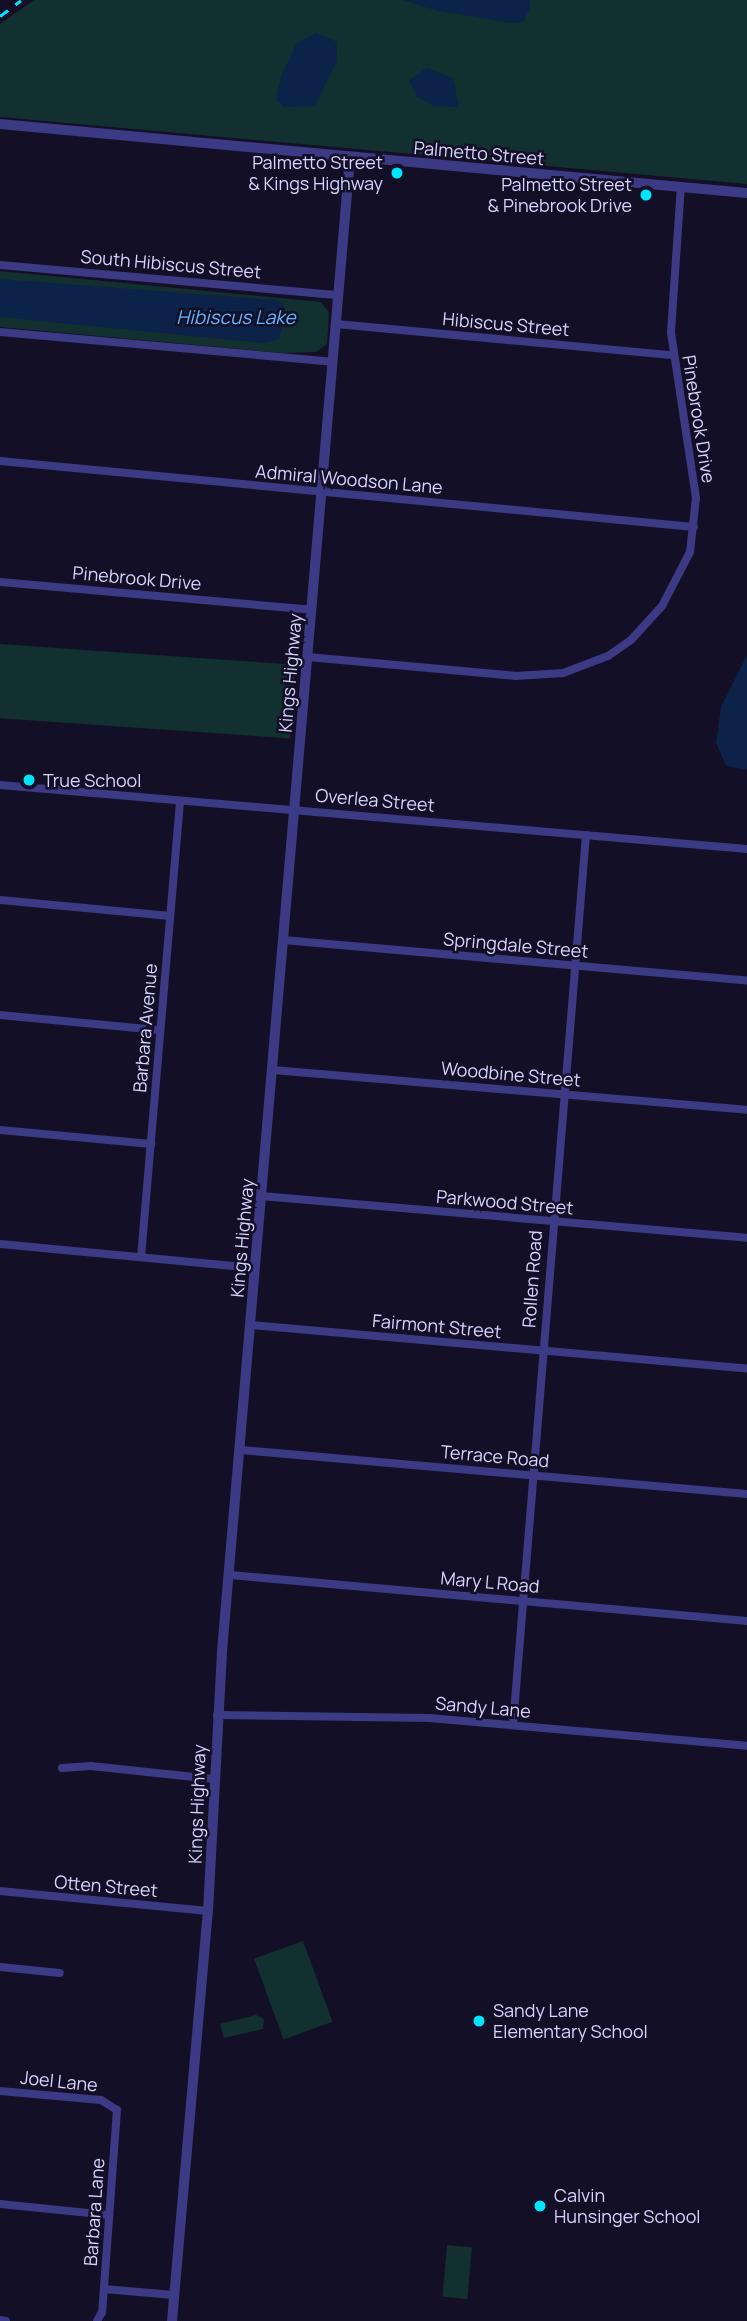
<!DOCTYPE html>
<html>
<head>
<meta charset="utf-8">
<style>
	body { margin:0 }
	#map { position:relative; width:747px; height:2321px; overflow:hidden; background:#130f26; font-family:Manrope,sans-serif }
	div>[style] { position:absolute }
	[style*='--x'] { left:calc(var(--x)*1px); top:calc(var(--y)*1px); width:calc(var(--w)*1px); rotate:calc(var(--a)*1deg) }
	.green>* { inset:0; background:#12302f; transform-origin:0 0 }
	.water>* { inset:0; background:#0c2248 }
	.minor>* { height:8px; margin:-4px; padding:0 4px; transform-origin:4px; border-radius:4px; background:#3d3a85 }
	.tertiary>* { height:10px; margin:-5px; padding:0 5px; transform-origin:5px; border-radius:5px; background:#3d3a85 }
	.rail>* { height:2.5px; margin-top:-1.25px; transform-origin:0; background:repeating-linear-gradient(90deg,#00e5ff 0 10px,transparent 0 19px) }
	.dots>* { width:19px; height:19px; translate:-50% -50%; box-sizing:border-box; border:4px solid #130f26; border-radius:50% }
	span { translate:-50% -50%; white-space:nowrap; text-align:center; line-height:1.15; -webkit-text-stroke:5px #130f26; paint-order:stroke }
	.street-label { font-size:18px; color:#d9d4ff }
	.poi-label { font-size:18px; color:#d9d4ff }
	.right { translate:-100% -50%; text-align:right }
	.left { translate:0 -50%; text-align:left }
	.water-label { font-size:19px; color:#62b6ff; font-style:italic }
</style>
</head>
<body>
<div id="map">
	<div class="green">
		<i style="clip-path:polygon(34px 0,747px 0,747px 184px,0 117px,0 24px)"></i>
		<i style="clip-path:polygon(0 271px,321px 302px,329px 312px,327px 344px,316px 352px,282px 353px,0 327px)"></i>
		<i style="left:0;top:644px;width:296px;height:74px;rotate:4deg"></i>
		<i style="left:303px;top:1941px;width:86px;height:52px;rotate:70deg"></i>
		<i style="clip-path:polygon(256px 2015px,264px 2019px,263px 2029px,224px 2038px,220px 2024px)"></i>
		<i style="left:447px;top:2245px;width:25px;height:52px;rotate:5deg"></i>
	</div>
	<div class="water">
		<i style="clip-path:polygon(403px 0,530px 0,530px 8px,523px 22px,510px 23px,438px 11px)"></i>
		<i style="clip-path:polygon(316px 33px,337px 42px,337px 61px,315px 106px,284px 107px,276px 99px,281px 76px,297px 43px)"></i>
		<i style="clip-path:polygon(427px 68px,453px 78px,459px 107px,434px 106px,417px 97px,409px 80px)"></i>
		<i style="clip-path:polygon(0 279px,277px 300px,283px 305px,282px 327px,279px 339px,263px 343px,0 317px)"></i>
		<i style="clip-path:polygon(747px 655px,747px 769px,746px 770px,726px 766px,716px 743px,721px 707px)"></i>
	</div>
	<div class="minor">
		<i style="--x:0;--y:265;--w:340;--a:5.1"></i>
		<i style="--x:336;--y:324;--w:337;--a:5.3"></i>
		<i style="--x:0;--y:332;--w:334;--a:5.1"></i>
		<i style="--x:0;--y:461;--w:697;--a:5.43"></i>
		<i style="--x:0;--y:582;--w:313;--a:5.1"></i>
		<i style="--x:308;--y:657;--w:208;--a:5.2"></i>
		<i style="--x:515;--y:676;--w:48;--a:-3.6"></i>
		<i style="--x:563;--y:673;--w:48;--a:-20.7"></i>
		<i style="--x:608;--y:656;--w:28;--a:-35"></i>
		<i style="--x:631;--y:640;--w:46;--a:-47.6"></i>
		<i style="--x:662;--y:606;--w:61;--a:-62.6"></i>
		<i style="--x:690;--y:552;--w:54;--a:-83.7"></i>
		<i style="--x:696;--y:498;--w:168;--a:-98.6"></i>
		<i style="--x:671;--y:332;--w:145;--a:-86.1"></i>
		<i style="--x:0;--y:785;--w:750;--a:4.9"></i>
		<i style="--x:0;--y:900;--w:171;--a:5.4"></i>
		<i style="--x:283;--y:940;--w:466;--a:5"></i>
		<i style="--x:0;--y:1015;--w:161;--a:5.4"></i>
		<i style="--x:273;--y:1070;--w:476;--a:4.8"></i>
		<i style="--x:0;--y:1130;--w:152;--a:5.3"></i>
		<i style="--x:261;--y:1196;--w:488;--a:4.9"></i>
		<i style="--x:0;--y:1244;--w:256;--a:5.4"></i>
		<i style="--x:141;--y:1257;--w:458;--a:-85.1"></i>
		<i style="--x:251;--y:1325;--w:498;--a:5"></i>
		<i style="--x:241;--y:1450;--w:508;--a:4.97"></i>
		<i style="--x:230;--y:1575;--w:519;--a:5.08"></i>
		<i style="--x:217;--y:1715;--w:212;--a:0.8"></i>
		<i style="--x:429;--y:1718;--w:319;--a:5"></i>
		<i style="--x:513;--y:1725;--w:893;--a:-85.31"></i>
		<i style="--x:62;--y:1768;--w:29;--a:-4"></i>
		<i style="--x:91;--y:1766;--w:123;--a:6.1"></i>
		<i style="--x:0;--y:1891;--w:209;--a:5.5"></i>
		<i style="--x:0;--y:1967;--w:60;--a:5.7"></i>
		<i style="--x:0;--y:2091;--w:101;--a:5.1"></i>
		<i style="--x:101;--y:2100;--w:19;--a:32"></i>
		<i style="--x:117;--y:2110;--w:203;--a:94.2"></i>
		<i style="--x:102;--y:2312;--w:10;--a:119"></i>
		<i style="--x:0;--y:2204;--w:110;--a:5.8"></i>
		<i style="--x:104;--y:2289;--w:70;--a:4.9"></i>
		<i style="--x:0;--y:2320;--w:6;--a:9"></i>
	</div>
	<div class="tertiary">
		<i style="--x:0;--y:124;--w:750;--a:5.28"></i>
		<i style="--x:172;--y:2321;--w:412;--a:-85"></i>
		<i style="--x:208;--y:1911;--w:260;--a:-86.9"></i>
		<i style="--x:222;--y:1651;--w:1499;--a:-85.1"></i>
	</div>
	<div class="rail">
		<i style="--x:0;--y:16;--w:26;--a:-37"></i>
	</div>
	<div class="dots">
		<i style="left:397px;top:173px;background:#00e5ff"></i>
		<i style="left:646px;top:195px;background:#00e5ff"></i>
		<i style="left:29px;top:780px;background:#00e5ff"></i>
		<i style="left:479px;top:2021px;background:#00e5ff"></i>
		<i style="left:540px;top:2206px;background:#00e5ff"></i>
	</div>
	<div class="street-label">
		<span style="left:479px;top:153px;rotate:5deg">Palmetto Street</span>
		<span style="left:171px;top:264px;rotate:5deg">South Hibiscus Street</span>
		<span style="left:506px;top:324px;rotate:5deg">Hibiscus Street</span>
		<span style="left:699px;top:419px;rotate:81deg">Pinebrook Drive</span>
		<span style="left:349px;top:479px;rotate:5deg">Admiral Woodson Lane</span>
		<span style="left:137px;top:578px;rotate:5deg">Pinebrook Drive</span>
		<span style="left:290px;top:673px;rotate:-85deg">Kings Highway</span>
		<span style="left:375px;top:800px;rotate:5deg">Overlea Street</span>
		<span style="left:516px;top:945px;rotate:5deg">Springdale Street</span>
		<span style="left:145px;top:1028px;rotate:-85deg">Barbara Avenue</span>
		<span style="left:511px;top:1074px;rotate:5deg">Woodbine Street</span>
		<span style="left:505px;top:1202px;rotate:5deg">Parkwood Street</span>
		<span style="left:242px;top:1238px;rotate:-85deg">Kings Highway</span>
		<span style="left:532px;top:1279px;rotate:-86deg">Rollen Road</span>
		<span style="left:437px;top:1326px;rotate:5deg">Fairmont Street</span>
		<span style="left:495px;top:1456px;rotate:5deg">Terrace Road</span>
		<span style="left:490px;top:1582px;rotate:5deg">Mary L Road</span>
		<span style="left:483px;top:1707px;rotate:5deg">Sandy Lane</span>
		<span style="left:197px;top:1804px;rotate:-88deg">Kings Highway</span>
		<span style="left:106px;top:1886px;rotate:5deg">Otten Street</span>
		<span style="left:59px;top:2081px;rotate:6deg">Joel Lane</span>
		<span style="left:94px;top:2212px;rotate:-86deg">Barbara Lane</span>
	</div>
	<div class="poi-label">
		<span class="right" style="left:383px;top:173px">Palmetto Street<br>&amp; Kings Highway</span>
		<span class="right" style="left:632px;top:195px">Palmetto Street<br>&amp; Pinebrook Drive</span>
		<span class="left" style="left:43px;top:780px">True School</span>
		<span class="left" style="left:493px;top:2021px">Sandy Lane<br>Elementary School</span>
		<span class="left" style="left:554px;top:2206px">Calvin<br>Hunsinger School</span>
	</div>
	<div class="water-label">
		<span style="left:236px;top:318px">Hibiscus Lake</span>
	</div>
</div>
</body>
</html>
